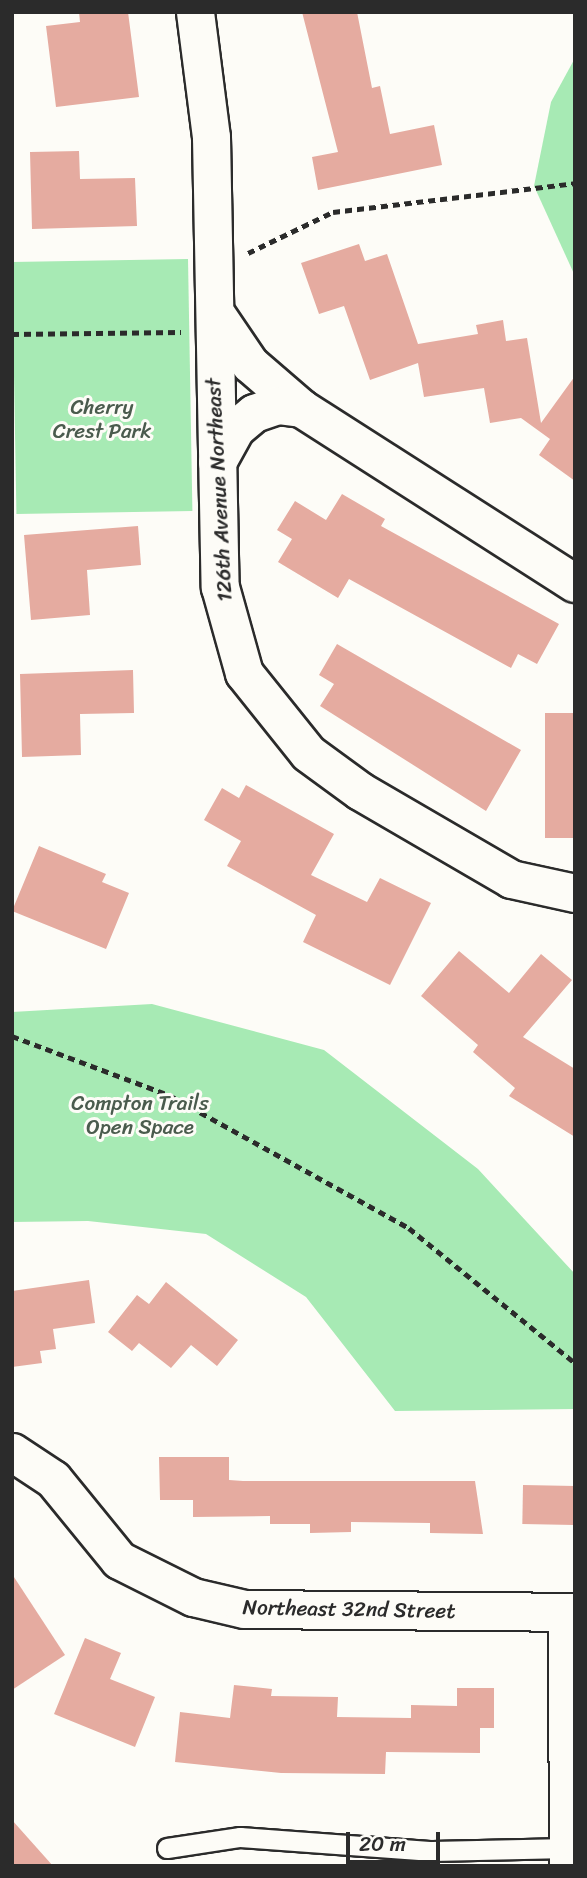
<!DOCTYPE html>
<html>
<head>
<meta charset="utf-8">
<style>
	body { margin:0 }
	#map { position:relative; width:587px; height:1878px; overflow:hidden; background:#fdfcf7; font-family:Sriracha,sans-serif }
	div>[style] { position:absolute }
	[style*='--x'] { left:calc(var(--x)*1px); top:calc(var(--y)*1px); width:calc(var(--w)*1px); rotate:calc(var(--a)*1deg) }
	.green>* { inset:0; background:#a7eab4; transform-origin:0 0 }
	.building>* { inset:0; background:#e5aba0; transform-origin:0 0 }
	.path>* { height:4.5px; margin-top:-2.25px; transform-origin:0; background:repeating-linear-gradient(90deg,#2b2b2b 0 7px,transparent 0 12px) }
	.roads { filter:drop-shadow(2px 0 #2b2b2b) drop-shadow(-2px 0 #2b2b2b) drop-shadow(0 2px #2b2b2b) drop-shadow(0 -2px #2b2b2b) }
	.service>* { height:19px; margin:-9.5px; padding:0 9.5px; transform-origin:9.5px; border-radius:9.5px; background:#fdfcf7 }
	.minor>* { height:37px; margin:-18.5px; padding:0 18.5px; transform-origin:18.5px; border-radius:18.5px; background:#fdfcf7 }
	span { translate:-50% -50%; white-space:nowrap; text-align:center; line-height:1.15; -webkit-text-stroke:6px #fdfcf7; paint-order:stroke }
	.park-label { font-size:21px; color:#4a5b4d }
	.street-label { font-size:21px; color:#2b2b2b }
	.frame { position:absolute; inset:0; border:14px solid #2b2b2b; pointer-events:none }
	.scale { position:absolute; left:346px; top:1832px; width:94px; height:32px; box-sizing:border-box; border:4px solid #2b2b2b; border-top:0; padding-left:9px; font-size:21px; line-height:24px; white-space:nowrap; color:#2b2b2b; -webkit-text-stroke:5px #fdfcf7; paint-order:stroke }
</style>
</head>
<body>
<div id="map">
	<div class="green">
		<i style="clip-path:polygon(575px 58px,575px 276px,534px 186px,551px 102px)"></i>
		<i style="left:188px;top:259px;width:252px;height:176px;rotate:89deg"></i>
		<i style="clip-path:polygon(152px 1004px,324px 1050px,478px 1169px,575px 1274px,575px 1409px,395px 1411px,306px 1297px,206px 1234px,88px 1221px,12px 1222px,12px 1012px)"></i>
	</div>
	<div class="building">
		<i style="clip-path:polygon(79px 12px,128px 12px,139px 97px,56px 107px,46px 26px,80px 22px)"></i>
		<i style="clip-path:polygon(302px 12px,357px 12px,372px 88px,380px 86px,390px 134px,434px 125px,442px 165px,318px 190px,312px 157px,338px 152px)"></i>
		<i style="clip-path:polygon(79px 151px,80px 179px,135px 178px,137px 226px,32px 229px,30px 152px)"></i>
		<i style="clip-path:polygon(359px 244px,365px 261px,387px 254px,418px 344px,478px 334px,476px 325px,503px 320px,506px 341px,527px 338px,541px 423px,575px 376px,575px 481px,539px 455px,550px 439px,521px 418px,490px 423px,484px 388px,424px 397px,418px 363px,370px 380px,344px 306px,319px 314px,301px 263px)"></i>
		<i style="clip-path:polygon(342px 494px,385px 519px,381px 526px,559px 624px,537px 664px,518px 654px,511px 668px,349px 579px,338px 598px,278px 562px,292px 539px,277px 530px,295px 501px,326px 520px)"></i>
		<i style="clip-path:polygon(138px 526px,141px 565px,87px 570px,90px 615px,31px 620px,24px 535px)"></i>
		<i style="clip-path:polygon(337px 644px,521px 750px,486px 811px,320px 706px,334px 684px,319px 675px)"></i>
		<i style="clip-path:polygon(133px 670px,134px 713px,80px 714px,81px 755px,22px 757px,20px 674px)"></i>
		<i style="left:545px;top:713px;width:30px;height:125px"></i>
		<i style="clip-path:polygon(246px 785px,334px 834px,311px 875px,367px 902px,380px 878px,431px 903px,390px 985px,303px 942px,316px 915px,227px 866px,241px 841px,204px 820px,222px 788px,239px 798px)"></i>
		<i style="clip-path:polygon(39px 846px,106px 874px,102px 882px,129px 893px,106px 949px,12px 911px)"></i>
		<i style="clip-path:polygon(459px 951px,509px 993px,541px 954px,572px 980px,523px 1037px,575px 1069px,575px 1137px,509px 1096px,515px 1088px,473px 1052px,478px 1045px,421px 996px)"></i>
		<i style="clip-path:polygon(89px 1280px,95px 1323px,53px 1329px,56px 1349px,40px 1351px,42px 1363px,12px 1367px,12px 1291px)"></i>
		<i style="clip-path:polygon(166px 1282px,238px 1340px,217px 1366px,191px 1345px,171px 1368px,139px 1343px,132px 1351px,108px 1332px,137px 1295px,149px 1304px)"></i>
		<i style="clip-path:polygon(159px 1457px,229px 1457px,229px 1480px,243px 1481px,475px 1481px,483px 1534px,430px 1533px,430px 1523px,351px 1522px,351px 1532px,310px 1533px,310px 1524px,270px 1524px,270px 1516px,193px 1517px,193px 1500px,160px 1500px)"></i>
		<i style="left:523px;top:1485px;width:52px;height:39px;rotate:1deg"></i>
		<i style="clip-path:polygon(12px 1574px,65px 1655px,12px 1690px)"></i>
		<i style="clip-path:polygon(85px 1638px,121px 1653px,110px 1679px,155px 1697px,135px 1747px,54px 1714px)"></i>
		<i style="clip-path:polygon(234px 1685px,272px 1689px,271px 1696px,338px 1697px,337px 1717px,411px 1718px,411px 1705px,457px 1706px,457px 1688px,494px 1688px,494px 1728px,480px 1728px,480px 1753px,386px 1752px,385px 1774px,281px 1773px,175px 1762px,180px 1712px,230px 1718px)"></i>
		<i style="clip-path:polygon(12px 1820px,53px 1866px,12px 1866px)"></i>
	</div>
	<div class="path">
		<i style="--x:248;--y:253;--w:94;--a:-25.8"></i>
		<i style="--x:333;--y:212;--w:244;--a:-6.8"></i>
		<i style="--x:12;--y:334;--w:169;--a:-0.7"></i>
		<i style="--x:12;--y:1036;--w:168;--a:20.6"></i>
		<i style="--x:169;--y:1095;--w:274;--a:29"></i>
		<i style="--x:409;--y:1228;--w:214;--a:39.1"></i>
	</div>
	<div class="roads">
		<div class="service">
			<i style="--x:167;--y:1848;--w:74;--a:-8.6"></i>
			<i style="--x:240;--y:1837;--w:193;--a:4.2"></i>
			<i style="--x:432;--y:1851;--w:136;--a:-1.3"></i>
		</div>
		<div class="minor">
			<i style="--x:195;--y:12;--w:126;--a:82.7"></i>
			<i style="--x:211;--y:137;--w:450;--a:88.9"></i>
			<i style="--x:220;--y:587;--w:89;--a:74.4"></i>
			<i style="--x:244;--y:673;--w:102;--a:51.3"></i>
			<i style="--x:308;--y:753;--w:64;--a:36.2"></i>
			<i style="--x:360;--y:791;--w:175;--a:30.2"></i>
			<i style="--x:511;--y:879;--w:66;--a:12.3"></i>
			<i style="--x:218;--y:317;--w:57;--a:55.8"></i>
			<i style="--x:250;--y:364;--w:67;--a:40.8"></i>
			<i style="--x:301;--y:408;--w:325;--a:32.6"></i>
			<i style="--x:217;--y:462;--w:39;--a:-61"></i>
			<i style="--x:236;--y:428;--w:23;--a:-40"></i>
			<i style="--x:254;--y:413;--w:24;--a:-19"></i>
			<i style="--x:277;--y:405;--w:24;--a:7"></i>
			<i style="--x:12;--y:1452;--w:49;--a:33.4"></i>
			<i style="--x:53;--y:1479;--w:104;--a:50.8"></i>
			<i style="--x:119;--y:1560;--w:83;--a:26.6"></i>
			<i style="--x:193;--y:1597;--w:52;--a:13.2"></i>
			<i style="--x:244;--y:1609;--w:331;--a:0.5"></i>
			<i style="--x:567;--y:1612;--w:254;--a:89.8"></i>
		</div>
	</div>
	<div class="park-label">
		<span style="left:102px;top:419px">Cherry<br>Crest Park</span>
		<span style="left:140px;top:1115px">Compton Trails<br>Open Space</span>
	</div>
	<div class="street-label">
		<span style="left:219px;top:490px;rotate:-93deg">126th Avenue Northeast</span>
		<span style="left:349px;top:1609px;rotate:1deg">Northeast 32nd Street</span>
	</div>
	<div class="frame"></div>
	<div class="scale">20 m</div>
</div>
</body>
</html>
